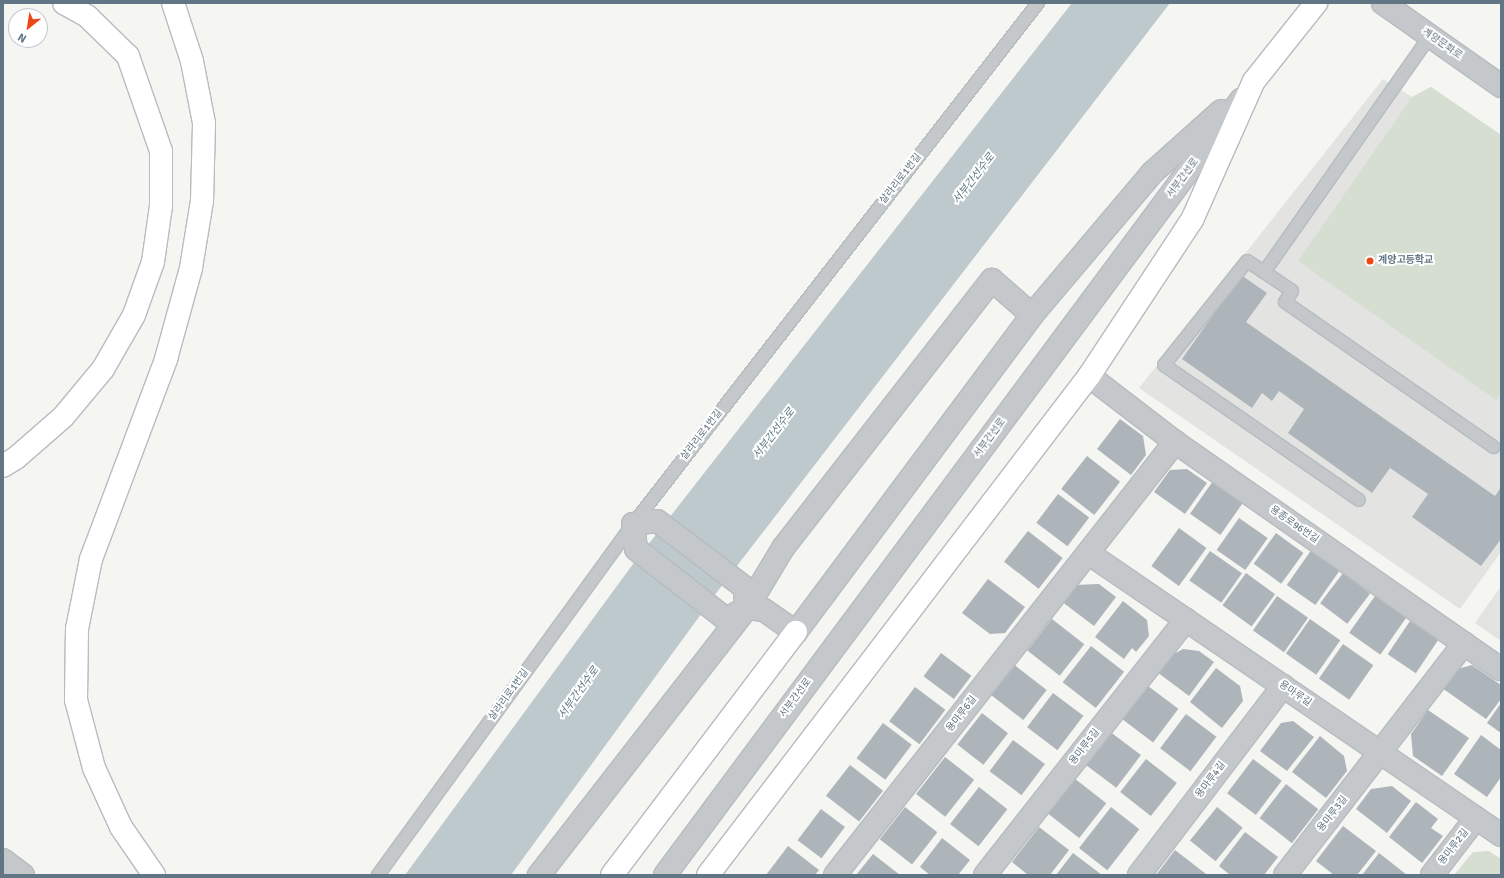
<!DOCTYPE html>
<html>
<head>
<meta charset="utf-8">
<style>
	body { margin:0 }
	#map { position:relative; width:1504px; height:878px; overflow:hidden; background:#f5f5f1; font-family:Signika,"Noto Sans KR",sans-serif }
	div>[style] { position:absolute }
	[style*='--x'] { left:calc(var(--x)*1px); top:calc(var(--y)*1px); width:calc(var(--w)*1px); rotate:calc(var(--a)*1deg) }
	.built>* { inset:0; background:#e3e4e2 }
	.green>* { inset:0; background:#d6ddd1 }
	.water>* { inset:0; background:#bdc9cd }
	.building>* { inset:0; background:#adb5ba; transform-origin:0 0 }
	.roads { filter:drop-shadow(1px 0 #b6bcc0) drop-shadow(-1px 0 #b6bcc0) drop-shadow(0 1px #b6bcc0) drop-shadow(0 -1px #b6bcc0) }
	.service>* { height:12px; margin:-6px; padding:0 6px; transform-origin:6px; border-radius:6px; background:#c4c8cb }
	.minor>* { height:22px; margin:-11px; padding:0 11px; transform-origin:11px; border-radius:11px; background:#c4c8cb }
	.tertiary>* { height:22px; margin:-11px; padding:0 11px; transform-origin:11px; border-radius:11px; background:#c4c8cb }
	.secondary>* { height:22px; margin:-11px; padding:0 11px; transform-origin:11px; border-radius:11px; background:#fff }
	.motorway>* { height:22px; margin:-11px; padding:0 11px; transform-origin:11px; border-radius:11px; background:#fff }
	.dots>* { width:11px; height:11px; translate:-50% -50%; box-sizing:border-box; border:2px solid #fff; border-radius:50% }
	span { translate:-50% -50%; white-space:nowrap; text-align:center; line-height:1.15; -webkit-text-stroke:4px #fff; paint-order:stroke }
	.street-label { font-size:10px; color:#627584 }
	.poi-label { font-size:10px; color:#627584; font-weight:700 }
	.left { translate:0 -50%; text-align:left }
	.water-label { font-size:11px; color:#5d7881; font-style:italic }
	.frame { position:absolute; inset:0; border:4px solid #627584; pointer-events:none }
	.north { position:absolute; left:8px; top:8px; width:40px; height:40px; box-sizing:border-box; background:#fff; border:1px solid #c0c8ce; border-radius:50%; rotate:210deg; font-size:11px; font-weight:700; line-height:16px; text-align:center; color:#627584 }
	.north::after { content:''; display:block; margin:auto; width:14px; height:18px; background:#ee4717; clip-path:polygon(50% 0,100% 100%,50% 72%,0 100%) }
</style>
</head>
<body>
<div id="map">
	<div class="built">
		<i style="clip-path:polygon(1383px 79px,1412px 97px,1431px 87px,1501px 135px,1501px 552px,1460px 609px,1139px 388px)"></i>
		<i style="clip-path:polygon(1501px 586px,1501px 641px,1475px 623px)"></i>
	</div>
	<div class="green">
		<i style="clip-path:polygon(1431px 87px,1501px 135px,1501px 393px,1496px 400px,1298px 261px,1412px 97px)"></i>
		<i style="clip-path:polygon(1489px 851px,1501px 859px,1501px 875px,1454px 875px,1473px 852px)"></i>
	</div>
	<div class="water">
		<i style="clip-path:polygon(1072px 3px,1170px 3px,720px 588px,511px 875px,405px 875px,633px 564px)"></i>
	</div>
	<div class="building">
		<i style="clip-path:polygon(1241px 275px,1267px 293px,1246px 322px,1495px 496px,1501px 487px,1501px 539px,1481px 566px,1412px 517px,1428px 494px,1390px 468px,1372px 493px,1288px 433px,1304px 409px,1279px 391px,1272px 401px,1262px 393px,1252px 408px,1182px 359px)"></i>
		<i style="clip-path:polygon(1120px 419px,1143px 436px,1146px 455px,1131px 475px,1097px 449px)"></i>
		<i style="left:1087px;top:456px;width:42px;height:42px;rotate:38deg"></i>
		<i style="clip-path:polygon(1187px 469px,1207px 483px,1185px 514px,1154px 492px,1170px 470px)"></i>
		<i style="left:1213px;top:481px;width:37px;height:40px;rotate:35deg"></i>
		<i style="left:1058px;top:494px;width:39px;height:36px;rotate:37deg"></i>
		<i style="left:1239px;top:518px;width:35px;height:39px;rotate:35deg"></i>
		<i style="left:1179px;top:528px;width:34px;height:47px;rotate:36deg"></i>
		<i style="left:1028px;top:531px;width:44px;height:39px;rotate:38deg"></i>
		<i style="left:1276px;top:533px;width:34px;height:38px;rotate:36deg"></i>
		<i style="left:1312px;top:549px;width:35px;height:44px;rotate:35deg"></i>
		<i style="left:1210px;top:551px;width:39px;height:36px;rotate:35deg"></i>
		<i style="left:1246px;top:573px;width:36px;height:40px;rotate:36deg"></i>
		<i style="left:1343px;top:573px;width:34px;height:38px;rotate:37deg"></i>
		<i style="clip-path:polygon(988px 579px,1025px 607px,1005px 633px,990px 634px,962px 613px)"></i>
		<i style="clip-path:polygon(1099px 584px,1116px 597px,1094px 626px,1061px 601px,1074px 585px)"></i>
		<i style="left:1277px;top:596px;width:38px;height:42px;rotate:35deg"></i>
		<i style="left:1375px;top:596px;width:38px;height:45px;rotate:35deg"></i>
		<i style="clip-path:polygon(1123px 601px,1147px 620px,1149px 636px,1136px 652px,1132px 648px,1124px 659px,1095px 637px)"></i>
		<i style="left:1052px;top:619px;width:41px;height:40px;rotate:38deg"></i>
		<i style="left:1310px;top:619px;width:37px;height:42px;rotate:35deg"></i>
		<i style="left:1410px;top:621px;width:34px;height:40px;rotate:34deg"></i>
		<i style="left:1343px;top:644px;width:37px;height:42px;rotate:35deg"></i>
		<i style="left:1091px;top:646px;width:42px;height:46px;rotate:38deg"></i>
		<i style="clip-path:polygon(1183px 649px,1199px 651px,1214px 662px,1189px 696px,1157px 672px,1170px 656px)"></i>
		<i style="left:941px;top:653px;width:38px;height:29px;rotate:37deg"></i>
		<i style="left:1012px;top:663px;width:44px;height:38px;rotate:38deg"></i>
		<i style="clip-path:polygon(1472px 665px,1501px 685px,1501px 699px,1486px 719px,1442px 688px,1454px 670px)"></i>
		<i style="clip-path:polygon(1216px 668px,1240px 686px,1243px 701px,1222px 728px,1190px 702px)"></i>
		<i style="left:1148px;top:686px;width:38px;height:42px;rotate:37deg"></i>
		<i style="left:915px;top:687px;width:38px;height:43px;rotate:37deg"></i>
		<i style="left:1053px;top:693px;width:38px;height:43px;rotate:37deg"></i>
		<i style="clip-path:polygon(1501px 703px,1501px 733px,1487px 723px)"></i>
		<i style="clip-path:polygon(1428px 710px,1469px 738px,1442px 776px,1413px 756px,1411px 734px)"></i>
		<i style="left:982px;top:713px;width:33px;height:40px;rotate:38deg"></i>
		<i style="left:1186px;top:714px;width:38px;height:43px;rotate:37deg"></i>
		<i style="clip-path:polygon(1293px 721px,1314px 737px,1287px 771px,1260px 751px,1281px 723px)"></i>
		<i style="left:883px;top:723px;width:36px;height:44px;rotate:37deg"></i>
		<i style="left:1109px;top:731px;width:40px;height:41px;rotate:37deg"></i>
		<i style="clip-path:polygon(1481px 735px,1501px 750px,1501px 777px,1487px 797px,1454px 774px)"></i>
		<i style="clip-path:polygon(1320px 736px,1344px 756px,1347px 771px,1326px 798px,1292px 772px)"></i>
		<i style="left:1013px;top:740px;width:40px;height:39px;rotate:37deg"></i>
		<i style="left:945px;top:757px;width:37px;height:47px;rotate:38deg"></i>
		<i style="left:1146px;top:759px;width:39px;height:42px;rotate:38deg"></i>
		<i style="left:1253px;top:759px;width:36px;height:43px;rotate:37deg"></i>
		<i style="left:850px;top:765px;width:42px;height:39px;rotate:38deg"></i>
		<i style="left:1074px;top:778px;width:41px;height:44px;rotate:38deg"></i>
		<i style="left:1286px;top:784px;width:41px;height:43px;rotate:38deg"></i>
		<i style="clip-path:polygon(1392px 786px,1411px 801px,1387px 833px,1356px 809px,1371px 789px)"></i>
		<i style="left:979px;top:787px;width:36px;height:47px;rotate:38deg"></i>
		<i style="clip-path:polygon(1416px 802px,1438px 819px,1431px 828px,1443px 836px,1422px 863px,1389px 837px)"></i>
		<i style="left:905px;top:807px;width:41px;height:41px;rotate:38deg"></i>
		<i style="left:1111px;top:807px;width:36px;height:52px;rotate:38deg"></i>
		<i style="left:1217px;top:807px;width:33px;height:43px;rotate:39deg"></i>
		<i style="left:821px;top:809px;width:30px;height:39px;rotate:37deg"></i>
		<i style="clip-path:polygon(1343px 826px,1376px 851px,1357px 875px,1334px 875px,1316px 861px)"></i>
		<i style="clip-path:polygon(1039px 827px,1069px 850px,1050px 875px,1028px 875px,1012px 862px)"></i>
		<i style="clip-path:polygon(1245px 832px,1278px 857px,1264px 875px,1230px 875px,1219px 866px)"></i>
		<i style="clip-path:polygon(942px 838px,970px 860px,958px 875px,930px 875px,920px 867px)"></i>
		<i style="clip-path:polygon(788px 846px,819px 870px,815px 875px,766px 875px)"></i>
		<i style="clip-path:polygon(1175px 850px,1206px 874px,1206px 875px,1156px 875px)"></i>
		<i style="clip-path:polygon(1073px 853px,1102px 875px,1056px 875px)"></i>
		<i style="clip-path:polygon(1379px 853px,1407px 875px,1362px 875px)"></i>
		<i style="clip-path:polygon(873px 854px,900px 875px,856px 875px)"></i>
	</div>
	<div class="roads">
		<div class="service">
			<i style="--x:1430;--y:36;--w:289;--a:125.1"></i>
			<i style="--x:1264;--y:272;--w:34;--a:34"></i>
			<i style="--x:1292;--y:291;--w:13;--a:122"></i>
			<i style="--x:1285;--y:302;--w:254;--a:34.8"></i>
			<i style="--x:1264;--y:272;--w:20;--a:-147"></i>
			<i style="--x:1247;--y:261;--w:133;--a:128.6"></i>
			<i style="--x:1164;--y:365;--w:237;--a:34.7"></i>
			<i style="--x:378;--y:875;--w:434;--a:-54"></i>
			<i style="--x:633;--y:524;--w:660;--a:-52.14"></i>
		</div>
		<div class="minor">
			<i style="--x:1089;--y:376;--w:108;--a:37.5"></i>
			<i style="--x:1175;--y:442;--w:397;--a:34.9"></i>
			<i style="--x:1088;--y:553;--w:500;--a:34.33"></i>
			<i style="--x:747;--y:608;--w:21;--a:-98"></i>
			<i style="--x:744;--y:587;--w:109;--a:-142.8"></i>
			<i style="--x:657;--y:521;--w:24;--a:173"></i>
			<i style="--x:633;--y:524;--w:25;--a:83"></i>
			<i style="--x:636;--y:549;--w:114;--a:37.9"></i>
			<i style="--x:726;--y:619;--w:24;--a:-28"></i>
			<i style="--x:747;--y:608;--w:17;--a:7"></i>
			<i style="--x:764;--y:610;--w:39;--a:35"></i>
			<i style="--x:539;--y:875;--w:338;--a:-52.1"></i>
			<i style="--x:747;--y:608;--w:70;--a:-59"></i>
			<i style="--x:783;--y:548;--w:340;--a:-52.1"></i>
			<i style="--x:992;--y:280;--w:53;--a:41.2"></i>
			<i style="--x:835;--y:875;--w:551;--a:-51.86"></i>
			<i style="--x:985;--y:875;--w:325;--a:-51.8"></i>
			<i style="--x:1139;--y:875;--w:238;--a:-52.7"></i>
			<i style="--x:1285;--y:875;--w:293;--a:-52.3"></i>
			<i style="--x:1432;--y:875;--w:72;--a:-52.3"></i>
		</div>
		<div class="tertiary">
			<i style="--x:1383;--y:3;--w:144;--a:35.1"></i>
			<i style="--x:796;--y:632;--w:395;--a:-53.3"></i>
			<i style="--x:1032;--y:315;--w:186;--a:-49.8"></i>
			<i style="--x:1152;--y:173;--w:93;--a:-41.9"></i>
			<i style="--x:3;--y:860;--w:25;--a:37"></i>
			<i style="--x:665;--y:875;--w:966;--a:-53.38"></i>
		</div>
		<div class="secondary">
			<i style="--x:612;--y:875;--w:305;--a:-52.9"></i>
			<i style="--x:708;--y:875;--w:628;--a:-52.64"></i>
			<i style="--x:1089;--y:376;--w:187;--a:-56.6"></i>
			<i style="--x:1192;--y:220;--w:152;--a:-66"></i>
			<i style="--x:1254;--y:81;--w:100;--a:-51.5"></i>
		</div>
		<div class="motorway">
			<i style="--x:3;--y:466;--w:15;--a:-32"></i>
			<i style="--x:16;--y:458;--w:62;--a:-41.1"></i>
			<i style="--x:63;--y:417;--w:62;--a:-50.2"></i>
			<i style="--x:103;--y:369;--w:62;--a:-60.1"></i>
			<i style="--x:134;--y:315;--w:56;--a:-70.3"></i>
			<i style="--x:153;--y:262;--w:57;--a:-81.9"></i>
			<i style="--x:161;--y:206;--w:55;--a:-90"></i>
			<i style="--x:161;--y:151;--w:101;--a:-109.2"></i>
			<i style="--x:128;--y:56;--w:57;--a:-135.7"></i>
			<i style="--x:87;--y:16;--w:26;--a:-151"></i>
			<i style="--x:154;--y:875;--w:58;--a:-124.5"></i>
			<i style="--x:121;--y:827;--w:65;--a:-114.6"></i>
			<i style="--x:94;--y:768;--w:70;--a:-104.8"></i>
			<i style="--x:76;--y:700;--w:71;--a:-89.2"></i>
			<i style="--x:77;--y:629;--w:71;--a:-78.7"></i>
			<i style="--x:91;--y:559;--w:214;--a:-69.4"></i>
			<i style="--x:166;--y:359;--w:94;--a:-74.6"></i>
			<i style="--x:191;--y:268;--w:68;--a:-80.7"></i>
			<i style="--x:202;--y:201;--w:78;--a:-88.5"></i>
			<i style="--x:204;--y:123;--w:63;--a:-101"></i>
			<i style="--x:192;--y:61;--w:61;--a:-108.1"></i>
		</div>
	</div>
	<div class="dots">
		<i style="left:1370px;top:261px;background:#ee4717"></i>
	</div>
	<div class="street-label">
		<span style="left:1442px;top:44px;rotate:35deg">계양문화로</span>
		<span style="left:1183px;top:178px;rotate:-53deg">서부간선로</span>
		<span style="left:901px;top:179px;rotate:-52deg">살라리로1번길</span>
		<span style="left:702px;top:435px;rotate:-52deg">살라리로1번길</span>
		<span style="left:990px;top:438px;rotate:-53deg">서부간선로</span>
		<span style="left:1294px;top:525px;rotate:35deg">용종로96번길</span>
		<span style="left:1295px;top:694px;rotate:34deg">용마루길</span>
		<span style="left:509px;top:695px;rotate:-54deg">살라리로1번길</span>
		<span style="left:796px;top:698px;rotate:-53deg">서부간선로</span>
		<span style="left:962px;top:714px;rotate:-52deg">용마루6길</span>
		<span style="left:1085px;top:747px;rotate:-52deg">용마루5길</span>
		<span style="left:1211px;top:780px;rotate:-53deg">용마루4길</span>
		<span style="left:1333px;top:814px;rotate:-52deg">용마루3길</span>
		<span style="left:1454px;top:847px;rotate:-52deg">용마루2길</span>
	</div>
	<div class="poi-label">
		<span class="left" style="left:1378px;top:261px">계양고등학교</span>
	</div>
	<div class="water-label">
		<span style="left:974px;top:179px;rotate:-52deg">서부간선수로</span>
		<span style="left:774px;top:434px;rotate:-52deg">서부간선수로</span>
		<span style="left:579px;top:693px;rotate:-54deg">서부간선수로</span>
	</div>
	<div class="frame"></div>
	<div class="north">N</div>
</div>
</body>
</html>
